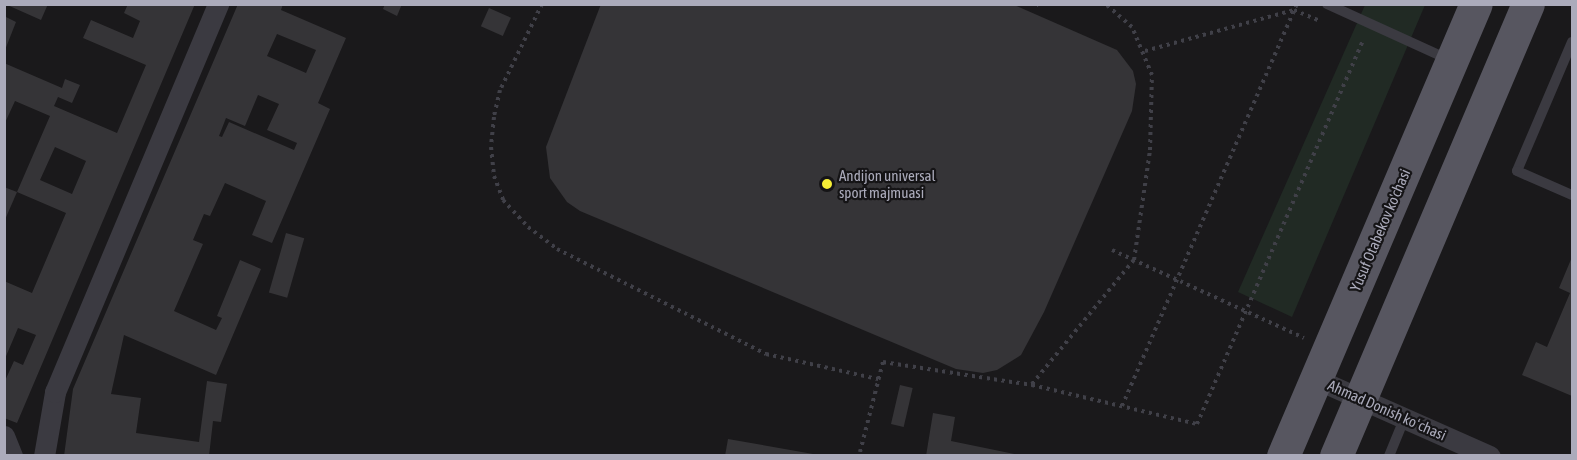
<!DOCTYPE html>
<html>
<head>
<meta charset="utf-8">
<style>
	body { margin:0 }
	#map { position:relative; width:1577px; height:460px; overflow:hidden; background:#1a191b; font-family:"Asap Condensed",sans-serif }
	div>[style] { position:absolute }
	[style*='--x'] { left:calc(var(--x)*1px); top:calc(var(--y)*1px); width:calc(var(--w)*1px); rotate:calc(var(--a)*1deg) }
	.green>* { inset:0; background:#212a24 }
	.building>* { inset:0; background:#353437; transform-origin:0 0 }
	.path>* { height:4px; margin-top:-2px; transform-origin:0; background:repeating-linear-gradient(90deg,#404048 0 3px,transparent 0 7.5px) }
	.lane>* { height:10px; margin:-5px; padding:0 5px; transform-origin:5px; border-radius:5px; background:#3b3a41 }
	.street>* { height:21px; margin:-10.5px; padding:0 10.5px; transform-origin:10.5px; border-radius:10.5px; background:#3b3a41 }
	.primary>* { height:33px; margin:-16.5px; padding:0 16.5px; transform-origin:16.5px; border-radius:16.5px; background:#575660 }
	.dots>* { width:16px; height:16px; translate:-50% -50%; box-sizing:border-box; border:3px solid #151416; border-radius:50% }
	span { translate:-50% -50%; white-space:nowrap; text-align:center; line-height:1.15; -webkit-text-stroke:4.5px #151416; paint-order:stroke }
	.poi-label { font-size:15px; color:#ababbb }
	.left { translate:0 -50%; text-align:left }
	.street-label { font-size:15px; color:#ababbb }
	.frame { position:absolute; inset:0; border:6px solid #ababbb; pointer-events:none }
</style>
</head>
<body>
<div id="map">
	<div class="green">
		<i style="clip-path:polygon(1365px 5px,1425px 5px,1292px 317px,1238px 292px)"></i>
	</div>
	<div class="building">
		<i style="clip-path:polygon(5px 4px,48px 4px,41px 20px)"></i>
		<i style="clip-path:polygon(evenodd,128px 4px,195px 4px,17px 423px,4px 418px,4px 383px,14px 361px,23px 365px,36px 335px,18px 328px,4px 361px,4px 281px,32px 293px,66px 213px,17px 192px,50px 116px,15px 101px,4px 125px,4px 63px,62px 88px,65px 79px,80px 85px,72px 103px,58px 97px,54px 106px,117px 133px,146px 65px,83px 38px,91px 20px,133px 38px,140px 21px,124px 13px,128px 4px,55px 147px,86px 161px,72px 194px,40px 180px,55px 147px)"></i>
		<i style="clip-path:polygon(evenodd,238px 4px,283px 4px,281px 10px,346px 38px,318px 103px,330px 109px,272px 243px,252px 235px,266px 201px,225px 183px,210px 216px,204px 214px,193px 240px,203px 244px,174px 311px,216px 330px,222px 318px,217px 316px,240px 260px,261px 269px,216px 375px,124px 335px,111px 394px,141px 398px,136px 433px,199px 442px,207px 381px,227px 384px,221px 422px,213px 421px,209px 456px,64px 456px,73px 389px,238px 4px,277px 34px,316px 50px,306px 73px,267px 56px,277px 34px,238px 4px,258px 95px,279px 104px,267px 130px,297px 143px,294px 150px,229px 122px,222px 137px,219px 136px,226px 118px,245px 126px,258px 95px)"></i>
		<i style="clip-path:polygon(385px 4px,402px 4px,397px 16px,383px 9px)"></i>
		<i style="clip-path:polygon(601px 4px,1012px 4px,1117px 50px,1133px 71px,1136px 84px,1132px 111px,1044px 312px,1021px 355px,997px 370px,983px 373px,956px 369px,580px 211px,567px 202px,550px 178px,546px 147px)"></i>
		<i style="left:489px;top:8px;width:24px;height:20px;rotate:24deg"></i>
		<i style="clip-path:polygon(4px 16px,16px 22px,5px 50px,4px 50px)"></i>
		<i style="clip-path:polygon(4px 187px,17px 192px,4px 222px)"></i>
		<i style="left:286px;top:233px;width:19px;height:62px;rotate:16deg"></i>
		<i style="clip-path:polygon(1572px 257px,1572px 396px,1522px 375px,1536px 342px,1547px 347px,1570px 293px,1559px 288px)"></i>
		<i style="left:900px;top:385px;width:13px;height:40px;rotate:13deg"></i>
		<i style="clip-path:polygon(933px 413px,955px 417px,951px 441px,1024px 456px,926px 456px)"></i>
		<i style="clip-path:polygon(728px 439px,813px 454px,813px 456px,725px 456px)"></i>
	</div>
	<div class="path">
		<i style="--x:542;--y:4;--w:96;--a:116"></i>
		<i style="--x:500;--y:90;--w:28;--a:103"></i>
		<i style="--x:494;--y:117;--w:30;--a:96"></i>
		<i style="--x:491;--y:147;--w:29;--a:84"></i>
		<i style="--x:494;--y:176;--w:26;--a:69"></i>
		<i style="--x:503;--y:200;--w:37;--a:47"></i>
		<i style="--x:528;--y:227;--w:36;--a:37"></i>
		<i style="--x:557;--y:249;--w:234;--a:26.7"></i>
		<i style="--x:766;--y:354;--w:115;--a:12.6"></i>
		<i style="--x:1036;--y:6;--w:2;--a:-63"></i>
		<i style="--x:1145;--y:51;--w:155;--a:-15.4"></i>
		<i style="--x:1294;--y:10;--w:28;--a:23"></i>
		<i style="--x:1112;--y:250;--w:211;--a:24.6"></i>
		<i style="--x:1032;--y:384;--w:161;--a:-50.6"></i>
		<i style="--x:1134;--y:260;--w:111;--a:-81.7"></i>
		<i style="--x:1150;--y:150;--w:75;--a:-88.5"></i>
		<i style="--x:1152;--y:75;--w:52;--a:-112.6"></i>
		<i style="--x:1132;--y:27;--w:35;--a:-139"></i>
		<i style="--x:1122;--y:406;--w:438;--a:-66.5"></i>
		<i style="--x:860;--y:452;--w:93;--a:-75.7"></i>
		<i style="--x:883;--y:362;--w:151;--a:8.8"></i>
		<i style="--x:1032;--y:385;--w:170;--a:13.3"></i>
		<i style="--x:1197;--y:424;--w:418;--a:-66.6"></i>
	</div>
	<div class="lane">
		<i style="--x:1327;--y:4;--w:135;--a:24.5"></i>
		<i style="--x:1572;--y:42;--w:140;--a:113.1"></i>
		<i style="--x:1517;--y:171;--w:60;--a:23.6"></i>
		<i style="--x:1389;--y:456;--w:42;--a:-67.7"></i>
	</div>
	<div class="street">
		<i style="--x:1316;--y:379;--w:190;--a:23.9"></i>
		<i style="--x:4;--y:436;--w:22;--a:68"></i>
		<i style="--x:44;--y:456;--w:65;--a:-80.2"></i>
		<i style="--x:55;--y:392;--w:421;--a:-67.2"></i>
	</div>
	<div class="primary">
		<i style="--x:1283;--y:456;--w:491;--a:-66.9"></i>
		<i style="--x:1336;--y:456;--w:491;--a:-67"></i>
	</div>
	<div class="dots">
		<i style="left:827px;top:184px;background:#f7ef36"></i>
	</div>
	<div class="poi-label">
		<span class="left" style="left:839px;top:184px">Andijon universal<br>sport majmuasi</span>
	</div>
	<div class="street-label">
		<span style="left:1380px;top:230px;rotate:-67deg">Yusuf Otabekov ko'chasi</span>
		<span style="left:1387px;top:410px;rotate:24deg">Ahmad Donish koʻchasi</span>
	</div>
	<div class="frame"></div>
</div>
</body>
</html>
